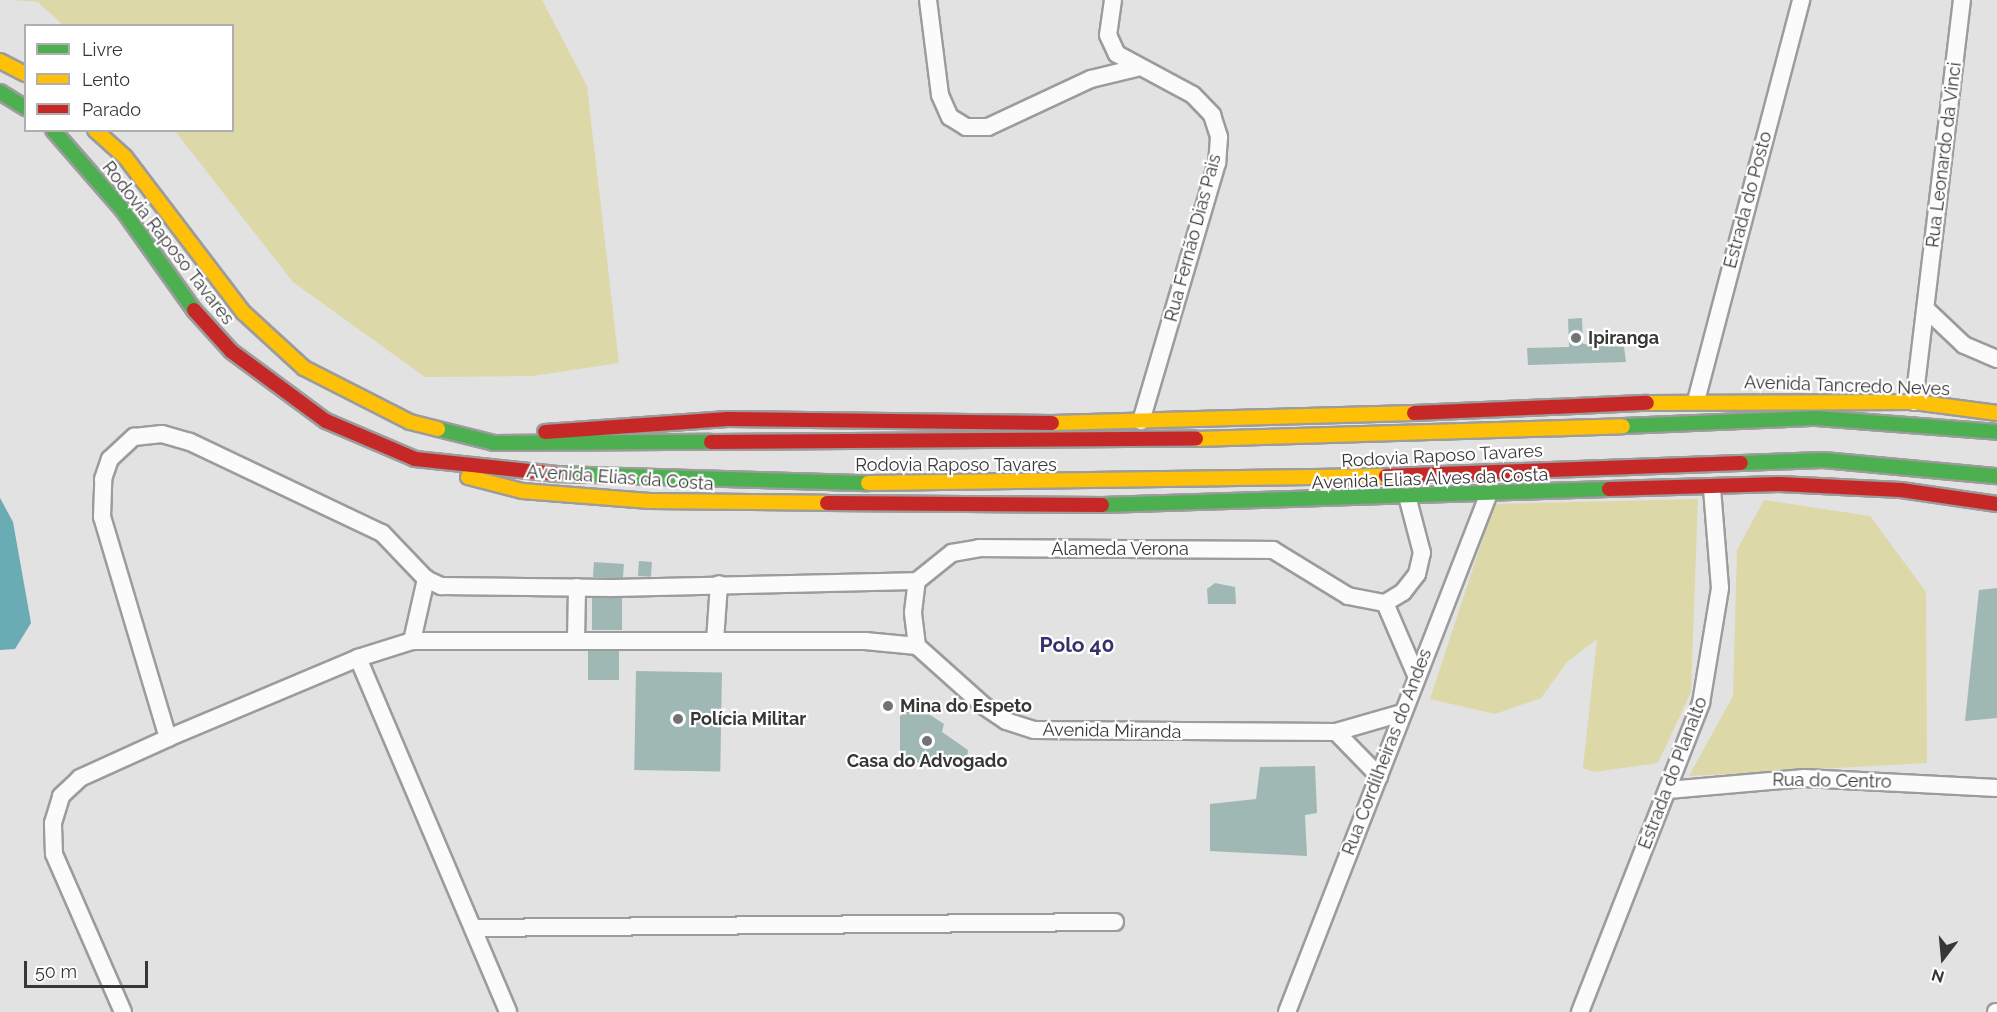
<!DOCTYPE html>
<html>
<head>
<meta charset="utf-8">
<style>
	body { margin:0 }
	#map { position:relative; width:1997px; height:1012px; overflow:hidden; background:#e1e2e1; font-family:Raleway,sans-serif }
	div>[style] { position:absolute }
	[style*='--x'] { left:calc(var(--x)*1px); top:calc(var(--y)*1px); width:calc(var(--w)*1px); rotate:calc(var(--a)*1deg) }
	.green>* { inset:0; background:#ddd8a7 }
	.water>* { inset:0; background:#69acb3 }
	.building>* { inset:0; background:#a0b8b3; transform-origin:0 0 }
	.roads { filter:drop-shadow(2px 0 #9b9c9b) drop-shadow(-2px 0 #9b9c9b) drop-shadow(0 2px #9b9c9b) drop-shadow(0 -2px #9b9c9b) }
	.street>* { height:16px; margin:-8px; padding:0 8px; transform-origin:8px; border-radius:8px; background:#fafbfa }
	.fast>* { height:14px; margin:-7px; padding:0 7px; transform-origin:7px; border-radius:7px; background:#4caf50 }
	.slow>* { height:14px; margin:-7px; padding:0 7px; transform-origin:7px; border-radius:7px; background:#ffc107 }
	.jam>* { height:14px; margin:-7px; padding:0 7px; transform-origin:7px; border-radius:7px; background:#c62828 }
	.dots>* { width:16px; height:16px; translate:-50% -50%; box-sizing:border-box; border:3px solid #fff; border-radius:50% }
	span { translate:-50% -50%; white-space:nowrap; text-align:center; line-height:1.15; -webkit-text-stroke:4.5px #fff; paint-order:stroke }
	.street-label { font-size:18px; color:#363736 }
	.poi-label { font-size:18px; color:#363736; font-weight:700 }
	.left { translate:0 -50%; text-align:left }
	.quarter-label { font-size:21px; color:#35316c; font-weight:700 }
	.legend { position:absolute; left:24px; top:24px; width:210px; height:108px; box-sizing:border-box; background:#fff; border:2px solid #afafaf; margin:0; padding:8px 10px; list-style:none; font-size:18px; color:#363736 }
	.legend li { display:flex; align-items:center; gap:12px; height:30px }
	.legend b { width:30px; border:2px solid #afafaf }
	.north { position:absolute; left:1913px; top:928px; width:60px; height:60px; -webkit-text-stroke:4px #fff; paint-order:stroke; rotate:196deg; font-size:16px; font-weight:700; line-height:24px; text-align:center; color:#363736 }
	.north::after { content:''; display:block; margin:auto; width:21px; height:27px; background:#363736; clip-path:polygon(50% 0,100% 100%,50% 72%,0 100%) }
	.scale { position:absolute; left:24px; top:961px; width:124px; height:27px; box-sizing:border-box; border:3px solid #363736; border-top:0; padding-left:8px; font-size:18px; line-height:21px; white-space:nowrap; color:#363736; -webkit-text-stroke:4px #fff; paint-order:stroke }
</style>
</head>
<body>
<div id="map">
	<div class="green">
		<i style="clip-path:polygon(13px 0,542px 0,587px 86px,619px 363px,532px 376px,425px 377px,293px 282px,175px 131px,232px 130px,232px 26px,63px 25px,38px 2px)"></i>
		<i style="clip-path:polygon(1698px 499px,1691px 692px,1658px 763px,1594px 772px,1583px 768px,1597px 639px,1567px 662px,1541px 698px,1495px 714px,1430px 699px,1494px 504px)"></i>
		<i style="clip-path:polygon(1764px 500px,1870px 516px,1926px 592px,1927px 763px,1689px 776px,1733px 696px,1737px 550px)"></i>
	</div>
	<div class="water">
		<i style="clip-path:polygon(0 498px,13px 522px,31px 623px,15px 649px,0 650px)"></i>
	</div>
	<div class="building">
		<i style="clip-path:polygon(1582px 318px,1583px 344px,1624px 347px,1626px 362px,1528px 365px,1527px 348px,1569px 347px,1568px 319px)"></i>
		<i style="left:639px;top:561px;width:13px;height:15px;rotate:4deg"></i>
		<i style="left:594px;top:562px;width:30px;height:15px;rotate:4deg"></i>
		<i style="clip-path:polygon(1215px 583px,1235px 587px,1236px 604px,1208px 604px,1207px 589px)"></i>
		<i style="clip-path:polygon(1997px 588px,1997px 718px,1965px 721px,1979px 590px)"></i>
		<i style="left:592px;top:598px;width:30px;height:32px"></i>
		<i style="left:588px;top:651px;width:31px;height:29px"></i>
		<i style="left:636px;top:671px;width:86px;height:99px;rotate:1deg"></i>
		<i style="clip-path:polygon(915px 705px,944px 724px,942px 732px,968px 750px,966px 767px,900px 761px,900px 716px)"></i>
		<i style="clip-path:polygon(1315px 766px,1317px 813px,1305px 815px,1307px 856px,1210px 851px,1210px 804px,1256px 799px,1260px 767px)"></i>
	</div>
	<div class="roads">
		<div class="street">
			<i style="--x:928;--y:0;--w:96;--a:82.8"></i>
			<i style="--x:940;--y:95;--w:24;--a:66"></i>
			<i style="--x:950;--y:117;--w:19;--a:32"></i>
			<i style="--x:966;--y:127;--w:22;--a:0"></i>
			<i style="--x:988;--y:127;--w:114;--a:-25"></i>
			<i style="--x:1091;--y:79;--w:46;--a:-13.7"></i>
			<i style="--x:1113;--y:0;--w:35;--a:98"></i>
			<i style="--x:1108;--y:35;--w:21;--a:65"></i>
			<i style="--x:1117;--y:54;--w:86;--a:28.3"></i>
			<i style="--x:1193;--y:95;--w:28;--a:46"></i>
			<i style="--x:1212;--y:115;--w:23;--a:72"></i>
			<i style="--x:1219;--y:137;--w:26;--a:94"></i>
			<i style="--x:1217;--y:163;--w:269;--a:106.4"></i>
			<i style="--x:1926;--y:309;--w:52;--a:43.5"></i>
			<i style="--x:1964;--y:345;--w:36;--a:23"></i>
			<i style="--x:1696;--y:401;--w:415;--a:-75.3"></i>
			<i style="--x:1914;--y:402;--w:405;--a:-83.2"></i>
			<i style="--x:1385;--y:603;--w:78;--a:66.7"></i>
			<i style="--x:412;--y:641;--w:64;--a:-77.3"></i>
			<i style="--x:576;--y:641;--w:54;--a:-88.9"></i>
			<i style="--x:715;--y:641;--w:57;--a:-86"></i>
			<i style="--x:917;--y:646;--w:34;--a:-97"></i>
			<i style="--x:913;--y:612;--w:31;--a:-83"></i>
			<i style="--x:917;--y:581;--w:45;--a:-38.7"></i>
			<i style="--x:952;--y:553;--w:27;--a:-10"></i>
			<i style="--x:979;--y:548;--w:294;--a:0.4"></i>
			<i style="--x:1273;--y:550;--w:88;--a:31.5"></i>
			<i style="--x:1348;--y:596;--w:38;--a:11"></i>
			<i style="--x:1385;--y:603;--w:21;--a:-31"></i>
			<i style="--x:1403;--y:592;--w:23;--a:-52"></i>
			<i style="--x:1417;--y:574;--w:22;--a:-77"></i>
			<i style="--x:1422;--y:553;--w:59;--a:-104.7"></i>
			<i style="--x:917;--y:646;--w:90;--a:41.8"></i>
			<i style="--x:984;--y:706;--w:27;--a:34"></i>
			<i style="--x:1006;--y:721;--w:29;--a:18"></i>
			<i style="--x:1034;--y:730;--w:302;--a:0.4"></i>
			<i style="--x:1336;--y:732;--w:69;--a:-16.1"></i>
			<i style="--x:358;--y:658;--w:384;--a:67"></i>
			<i style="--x:1336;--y:732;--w:62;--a:45.7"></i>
			<i style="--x:168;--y:738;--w:231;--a:-106.6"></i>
			<i style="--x:102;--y:517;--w:38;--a:-88"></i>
			<i style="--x:103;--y:479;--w:21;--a:-71"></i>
			<i style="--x:110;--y:459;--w:33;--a:-43"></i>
			<i style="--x:134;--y:437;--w:28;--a:-6"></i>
			<i style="--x:162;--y:434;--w:29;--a:16"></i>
			<i style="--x:190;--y:442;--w:212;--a:25.4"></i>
			<i style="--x:382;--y:533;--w:64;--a:46.3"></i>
			<i style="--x:426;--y:579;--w:17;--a:25"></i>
			<i style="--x:441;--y:586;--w:170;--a:0.7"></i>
			<i style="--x:611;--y:588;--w:306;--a:-1.3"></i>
			<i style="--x:1668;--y:790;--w:137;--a:-5"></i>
			<i style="--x:1804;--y:778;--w:193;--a:3"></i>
			<i style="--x:473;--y:928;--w:642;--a:-0.54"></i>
			<i style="--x:123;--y:1012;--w:172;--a:-113.6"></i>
			<i style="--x:54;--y:854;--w:31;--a:-92"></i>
			<i style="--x:53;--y:823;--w:28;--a:-73"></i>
			<i style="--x:61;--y:796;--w:26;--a:-43"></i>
			<i style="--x:80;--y:778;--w:97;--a:-24.4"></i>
			<i style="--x:168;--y:738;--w:206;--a:-22.8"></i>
			<i style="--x:358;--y:658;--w:57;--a:-17.5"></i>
			<i style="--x:412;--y:641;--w:453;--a:0"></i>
			<i style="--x:865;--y:641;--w:52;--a:5.5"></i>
			<i style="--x:1287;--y:1012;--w:557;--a:-68.73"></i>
			<i style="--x:1580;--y:1012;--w:332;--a:-68.6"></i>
			<i style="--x:1701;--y:703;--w:117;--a:-80.6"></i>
			<i style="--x:1720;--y:588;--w:100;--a:-94.6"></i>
			<i style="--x:1996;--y:1012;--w:1;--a:0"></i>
		</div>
		<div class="fast">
			<i style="--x:0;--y:92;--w:31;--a:32"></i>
			<i style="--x:53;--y:130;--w:105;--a:48.9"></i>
			<i style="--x:122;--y:209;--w:124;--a:54.5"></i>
			<i style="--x:1623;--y:426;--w:194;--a:-2.4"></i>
			<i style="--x:1817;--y:418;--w:181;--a:4.4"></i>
			<i style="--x:438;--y:429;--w:58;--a:14"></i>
			<i style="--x:494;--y:443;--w:217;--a:-0.3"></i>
			<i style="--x:1741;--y:463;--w:82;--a:-2.1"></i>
			<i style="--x:1823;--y:460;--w:175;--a:5.3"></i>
			<i style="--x:557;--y:474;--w:311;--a:1.7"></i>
			<i style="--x:1102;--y:505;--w:507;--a:-1.81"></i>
		</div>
		<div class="slow">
			<i style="--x:0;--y:61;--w:29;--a:27"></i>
			<i style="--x:95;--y:130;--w:40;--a:42"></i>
			<i style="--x:125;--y:157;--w:196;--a:52.7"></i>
			<i style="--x:244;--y:313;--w:81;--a:42.5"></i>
			<i style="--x:304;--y:368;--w:119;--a:27"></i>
			<i style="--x:410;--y:422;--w:29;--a:14"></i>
			<i style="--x:1647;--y:403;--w:267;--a:-0.2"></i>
			<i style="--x:1914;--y:402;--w:84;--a:7.5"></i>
			<i style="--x:1052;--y:423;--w:362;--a:-1.6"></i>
			<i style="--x:1196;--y:439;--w:427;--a:-1.7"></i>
			<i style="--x:468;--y:477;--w:56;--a:14.5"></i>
			<i style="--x:522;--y:491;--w:128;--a:4.5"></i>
			<i style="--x:650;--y:501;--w:177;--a:0.6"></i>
			<i style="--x:868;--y:483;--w:518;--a:-0.77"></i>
		</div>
		<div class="jam">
			<i style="--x:194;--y:310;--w:55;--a:47.9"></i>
			<i style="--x:231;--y:351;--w:118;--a:36.4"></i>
			<i style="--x:326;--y:421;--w:97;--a:23.1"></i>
			<i style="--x:415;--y:459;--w:143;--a:6"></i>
			<i style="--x:1414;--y:413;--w:233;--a:-2.5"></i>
			<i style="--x:545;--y:432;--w:183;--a:-4.1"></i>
			<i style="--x:728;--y:419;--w:324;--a:0.7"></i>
			<i style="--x:711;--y:442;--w:485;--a:-0.4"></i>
			<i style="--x:1386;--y:476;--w:355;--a:-2.1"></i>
			<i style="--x:1609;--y:489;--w:170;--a:-1.7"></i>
			<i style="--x:1779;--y:484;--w:122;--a:2.8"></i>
			<i style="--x:1901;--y:490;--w:97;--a:8.3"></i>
			<i style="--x:827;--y:503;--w:275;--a:0.4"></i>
		</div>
	</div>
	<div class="dots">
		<i style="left:1576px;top:338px;background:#727372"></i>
		<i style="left:888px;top:706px;background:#727372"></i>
		<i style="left:678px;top:719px;background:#727372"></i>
		<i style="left:927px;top:741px;background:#727372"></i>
	</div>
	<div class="street-label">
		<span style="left:1944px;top:155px;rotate:-83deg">Rua Leonardo da Vinci</span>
		<span style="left:1748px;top:200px;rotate:-75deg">Estrada do Posto</span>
		<span style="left:1193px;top:238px;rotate:-75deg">Rua Fernão Dias Pais</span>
		<span style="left:168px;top:243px;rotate:52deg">Rodovia Raposo Tavares</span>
		<span style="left:1847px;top:386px;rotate:2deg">Avenida Tancredo Neves</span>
		<span style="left:1442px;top:456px;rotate:-3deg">Rodovia Raposo Tavares</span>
		<span style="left:956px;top:465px">Rodovia Raposo Tavares</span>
		<span style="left:620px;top:478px;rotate:4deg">Avenida Elias da Costa</span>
		<span style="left:1430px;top:479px;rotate:-2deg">Avenida Elias Alves da Costa</span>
		<span style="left:1120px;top:549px">Alameda Verona</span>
		<span style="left:1112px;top:731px;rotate:1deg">Avenida Miranda</span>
		<span style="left:1387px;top:752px;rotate:-69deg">Rua Cordilheiras do Andes</span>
		<span style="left:1673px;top:773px;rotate:-69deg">Estrada do Planalto</span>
		<span style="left:1832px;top:781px;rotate:1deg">Rua do Centro</span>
	</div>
	<div class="poi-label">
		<span class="left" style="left:1588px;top:338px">Ipiranga</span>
		<span class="left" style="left:900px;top:706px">Mina do Espeto</span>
		<span class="left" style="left:690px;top:719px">Polícia Militar</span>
		<span style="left:927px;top:761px">Casa do Advogado</span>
	</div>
	<div class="quarter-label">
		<span style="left:1077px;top:645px">Polo 40</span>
	</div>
	<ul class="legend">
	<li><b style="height:8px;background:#4caf50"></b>Livre</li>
	<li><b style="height:8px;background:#ffc107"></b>Lento</li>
	<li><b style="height:8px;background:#c62828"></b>Parado</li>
	</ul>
	<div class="north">N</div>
	<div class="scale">50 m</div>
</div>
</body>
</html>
